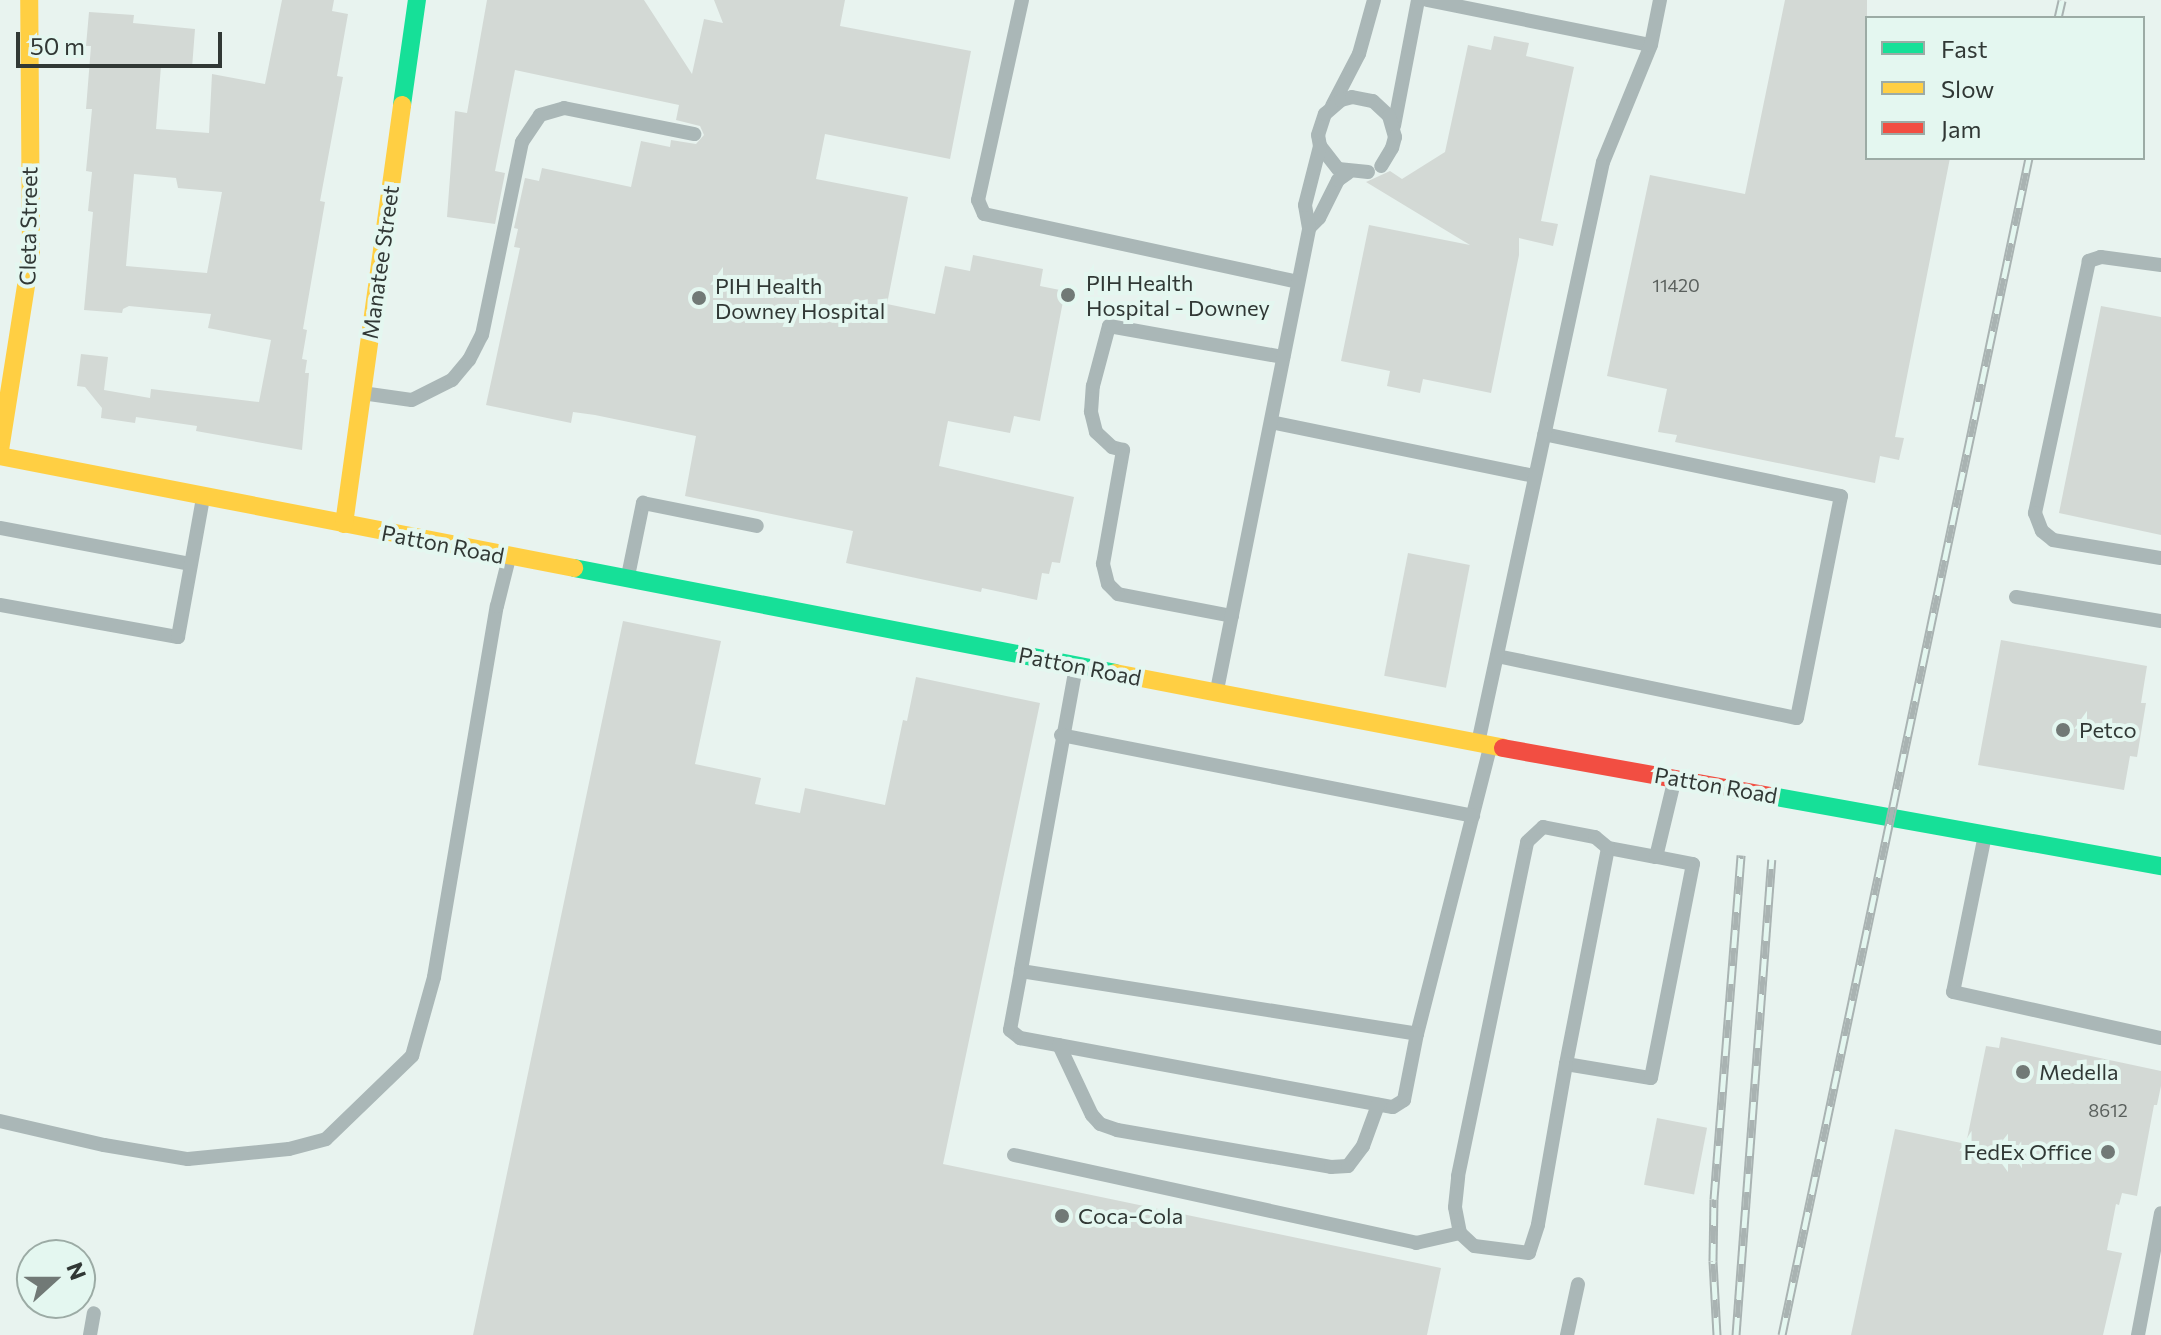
<!DOCTYPE html>
<html>
<head>
<meta charset="utf-8">
<style>
	body { margin:0 }
	#map { position:relative; width:2161px; height:1335px; overflow:hidden; background:#e8f3ef; font-family:Commissioner,sans-serif }
	div>[style] { position:absolute }
	[style*='--x'] { left:calc(var(--x)*1px); top:calc(var(--y)*1px); width:calc(var(--w)*1px); rotate:calc(var(--a)*1deg) }
	.building>* { inset:0; background:#d3d9d5; transform-origin:0 0 }
	.lane>* { height:14px; margin:-7px; padding:0 7px; transform-origin:7px; border-radius:7px; background:#aab7b7 }
	.fast>* { height:18px; margin:-9px; padding:0 9px; transform-origin:9px; border-radius:9px; background:#16e098 }
	.slow>* { height:18px; margin:-9px; padding:0 9px; transform-origin:9px; border-radius:9px; background:#ffcf43 }
	.jam>* { height:18px; margin:-9px; padding:0 9px; transform-origin:9px; border-radius:9px; background:#f24e42 }
	.rail>* { height:9px; margin-top:-4.5px; transform-origin:0; background:repeating-linear-gradient(90deg,#e4f7f0 0 18px,#a9b3b2 0 36px); box-sizing:border-box; border-block:2px solid #a9b3b2 }
	.dots>* { width:22px; height:22px; translate:-50% -50%; box-sizing:border-box; border:4px solid #e4f7f0; border-radius:50% }
	span { translate:-50% -50%; white-space:nowrap; text-align:center; line-height:1.15; -webkit-text-stroke:8px #e4f7f0; paint-order:stroke }
	.number-label { font-size:18px; color:#5a605d }
	.number-label span { -webkit-text-stroke-width:0 }
	.street-label { font-size:22px; color:#313835 }
	.poi-label { font-size:22px; color:#313835 }
	.left { translate:0 -50%; text-align:left }
	.right { translate:-100% -50%; text-align:right }
	.legend { position:absolute; left:1865px; top:16px; width:280px; height:144px; box-sizing:border-box; background:#e4f7f0; border:2px solid #9caba5; margin:0; padding:10px 14px; list-style:none; font-size:24px; color:#313835 }
	.legend li { display:flex; align-items:center; gap:16px; height:40px }
	.legend b { width:40px; border:2px solid #9caba5 }
	.north { position:absolute; left:16px; top:1239px; width:80px; height:80px; box-sizing:border-box; background:#e4f7f0; border:2px solid #9caba5; border-radius:50%; rotate:69deg; font-size:22px; font-weight:700; line-height:32px; text-align:center; color:#313835 }
	.north::after { content:''; display:block; margin:auto; width:28px; height:36px; background:#717976; clip-path:polygon(50% 0,100% 100%,50% 72%,0 100%) }
	.scale { position:absolute; left:16px; top:32px; width:206px; height:36px; box-sizing:border-box; border:4px solid #313835; border-top:0; padding-left:10px; font-size:24px; line-height:28px; white-space:nowrap; color:#313835; -webkit-text-stroke:6px #e4f7f0; paint-order:stroke }
</style>
</head>
<body>
<div id="map">
	<div class="building">
		<i style="clip-path:polygon(evenodd,282px 0,334px 0,332px 11px,348px 14px,337px 76px,343px 77px,320px 201px,325px 202px,303px 329px,307px 330px,302px 359px,307px 360px,305px 373px,309px 373px,302px 450px,196px 431px,197px 426px,136px 417px,135px 423px,101px 418px,102px 408px,85px 387px,77px 386px,81px 354px,108px 357px,104px 390px,150px 398px,151px 389px,259px 402px,271px 340px,208px 328px,211px 314px,129px 306px,123px 309px,122px 313px,84px 310px,93px 212px,88px 211px,92px 172px,86px 171px,92px 109px,86px 109px,91px 46px,86px 46px,89px 12px,134px 15px,133px 23px,195px 29px,192px 68px,161px 66px,156px 129px,209px 133px,212px 74px,265px 84px,282px 0,134px 174px,176px 178px,178px 188px,222px 192px,207px 273px,126px 266px,134px 174px)"></i>
		<i style="clip-path:polygon(487px 0,644px 0,692px 74px,704px 19px,723px 23px,714px 0,845px 0,840px 26px,971px 51px,950px 159px,825px 134px,816px 179px,908px 197px,887px 304px,935px 314px,945px 266px,970px 271px,973px 255px,1043px 269px,1040px 286px,1065px 291px,1040px 421px,1014px 416px,1010px 433px,948px 421px,939px 466px,1074px 497px,1060px 563px,1052px 562px,1049px 574px,1042px 573px,1037px 600px,982px 588px,981px 592px,846px 563px,853px 531px,685px 496px,696px 436px,595px 415px,573px 412px,571px 423px,486px 405px,520px 248px,514px 247px,518px 229px,514px 228px,525px 178px,539px 181px,542px 168px,631px 187px,641px 141px,670px 147px,671px 140px,696px 144px,704px 135px,700px 126px,676px 120px,679px 105px,515px 70px,495px 171px,505px 173px,495px 224px,447px 217px,455px 111px,467px 113px)"></i>
		<i style="clip-path:polygon(1785px 0,1867px 0,1867px 158px,1950px 158px,1895px 437px,1904px 438px,1899px 460px,1880px 456px,1875px 483px,1675px 442px,1677px 435px,1658px 432px,1667px 389px,1607px 376px,1650px 175px,1745px 194px)"></i>
		<i style="clip-path:polygon(1494px 36px,1529px 43px,1526px 56px,1574px 67px,1541px 221px,1558px 224px,1553px 246px,1519px 238px,1519px 255px,1491px 393px,1423px 379px,1420px 393px,1387px 386px,1390px 371px,1341px 361px,1369px 225px,1470px 245px,1366px 182px,1390px 171px,1402px 179px,1445px 152px,1468px 45px,1491px 50px)"></i>
		<i style="clip-path:polygon(2101px 306px,2161px 317px,2161px 535px,2059px 513px)"></i>
		<i style="left:1408px;top:553px;width:63px;height:125px;rotate:11deg"></i>
		<i style="clip-path:polygon(623px 621px,721px 641px,695px 764px,761px 778px,755px 804px,800px 813px,805px 788px,885px 805px,903px 720px,907px 721px,916px 677px,1040px 703px,943px 1164px,1441px 1268px,1427px 1335px,473px 1335px)"></i>
		<i style="clip-path:polygon(2001px 640px,2147px 666px,2141px 703px,2146px 703px,2137px 757px,2130px 756px,2124px 790px,1978px 765px)"></i>
		<i style="clip-path:polygon(2001px 1037px,2161px 1071px,2161px 1086px,2157px 1105px,2154px 1105px,2137px 1196px,2122px 1193px,2119px 1205px,2116px 1204px,2107px 1250px,2122px 1253px,2103px 1335px,1851px 1335px,1895px 1129px,1966px 1144px,1986px 1046px,1999px 1048px)"></i>
		<i style="left:1657px;top:1118px;width:51px;height:68px;rotate:11deg"></i>
	</div>
	<div class="lane">
		<i style="--x:1022;--y:0;--w:205;--a:102.4"></i>
		<i style="--x:978;--y:200;--w:15;--a:67"></i>
		<i style="--x:984;--y:214;--w:321;--a:12.2"></i>
		<i style="--x:1427;--y:0;--w:228;--a:11.4"></i>
		<i style="--x:1332;--y:106;--w:59;--a:-62.6"></i>
		<i style="--x:1359;--y:54;--w:56;--a:-74.5"></i>
		<i style="--x:1394;--y:126;--w:128;--a:-79.2"></i>
		<i style="--x:1368;--y:172;--w:30;--a:-174"></i>
		<i style="--x:1338;--y:169;--w:29;--a:-128"></i>
		<i style="--x:1320;--y:146;--w:11;--a:-100"></i>
		<i style="--x:1318;--y:135;--w:22;--a:-72"></i>
		<i style="--x:1325;--y:114;--w:21;--a:-41"></i>
		<i style="--x:1341;--y:100;--w:11;--a:-15"></i>
		<i style="--x:1352;--y:97;--w:21;--a:11"></i>
		<i style="--x:1373;--y:101;--w:22;--a:43"></i>
		<i style="--x:1389;--y:116;--w:22;--a:74"></i>
		<i style="--x:1395;--y:137;--w:11;--a:105"></i>
		<i style="--x:1392;--y:148;--w:21;--a:121"></i>
		<i style="--x:1309;--y:228;--w:14;--a:-45"></i>
		<i style="--x:1319;--y:218;--w:42;--a:-63.4"></i>
		<i style="--x:1338;--y:180;--w:12;--a:-35"></i>
		<i style="--x:2161;--y:265;--w:61;--a:-172.4"></i>
		<i style="--x:2101;--y:257;--w:13;--a:162"></i>
		<i style="--x:2089;--y:261;--w:258;--a:102.1"></i>
		<i style="--x:2035;--y:513;--w:19;--a:69"></i>
		<i style="--x:2042;--y:531;--w:14;--a:39"></i>
		<i style="--x:2053;--y:540;--w:109;--a:9.5"></i>
		<i style="--x:362;--y:393;--w:50;--a:8"></i>
		<i style="--x:412;--y:400;--w:45;--a:-26.6"></i>
		<i style="--x:452;--y:380;--w:26;--a:-50"></i>
		<i style="--x:469;--y:360;--w:28;--a:-63"></i>
		<i style="--x:482;--y:335;--w:197;--a:-78.3"></i>
		<i style="--x:522;--y:142;--w:32;--a:-56"></i>
		<i style="--x:540;--y:115;--w:25;--a:-16"></i>
		<i style="--x:564;--y:108;--w:133;--a:11.3"></i>
		<i style="--x:1271;--y:422;--w:269;--a:11.6"></i>
		<i style="--x:0;--y:528;--w:193;--a:10.7"></i>
		<i style="--x:628;--y:576;--w:75;--a:-78.4"></i>
		<i style="--x:643;--y:503;--w:116;--a:11.4"></i>
		<i style="--x:2016;--y:597;--w:147;--a:9.4"></i>
		<i style="--x:0;--y:605;--w:181;--a:10.2"></i>
		<i style="--x:178;--y:637;--w:141;--a:-79.8"></i>
		<i style="--x:1232;--y:616;--w:116;--a:-169.1"></i>
		<i style="--x:1118;--y:594;--w:14;--a:-135"></i>
		<i style="--x:1108;--y:584;--w:21;--a:-104"></i>
		<i style="--x:1103;--y:564;--w:116;--a:-80"></i>
		<i style="--x:1123;--y:450;--w:11;--a:-165"></i>
		<i style="--x:1112;--y:447;--w:22;--a:-137"></i>
		<i style="--x:1096;--y:432;--w:21;--a:-104"></i>
		<i style="--x:1091;--y:412;--w:26;--a:-86"></i>
		<i style="--x:1093;--y:386;--w:62;--a:-75.1"></i>
		<i style="--x:1109;--y:326;--w:177;--a:10.1"></i>
		<i style="--x:1497;--y:656;--w:306;--a:11.7"></i>
		<i style="--x:1797;--y:718;--w:226;--a:-78.8"></i>
		<i style="--x:1841;--y:496;--w:303;--a:-168.2"></i>
		<i style="--x:1076;--y:667;--w:309;--a:100.3"></i>
		<i style="--x:1021;--y:971;--w:401;--a:9"></i>
		<i style="--x:1417;--y:1034;--w:296;--a:-75.7"></i>
		<i style="--x:1217;--y:690;--w:471;--a:-78.7"></i>
		<i style="--x:1309;--y:228;--w:23;--a:-100"></i>
		<i style="--x:1305;--y:205;--w:61;--a:-75.7"></i>
		<i style="--x:1061;--y:735;--w:420;--a:11.1"></i>
		<i style="--x:1478;--y:743;--w:594;--a:-77.86"></i>
		<i style="--x:1603;--y:162;--w:126;--a:-67.7"></i>
		<i style="--x:1651;--y:45;--w:46;--a:-78.7"></i>
		<i style="--x:1985;--y:835;--w:160;--a:101.5"></i>
		<i style="--x:1953;--y:992;--w:213;--a:12.5"></i>
		<i style="--x:1656;--y:857;--w:49;--a:-169.4"></i>
		<i style="--x:1608;--y:848;--w:220;--a:101"></i>
		<i style="--x:1566;--y:1064;--w:86;--a:9.4"></i>
		<i style="--x:1651;--y:1078;--w:218;--a:-78.9"></i>
		<i style="--x:1693;--y:864;--w:38;--a:-169"></i>
		<i style="--x:1656;--y:857;--w:77;--a:-76.5"></i>
		<i style="--x:1021;--y:971;--w:60;--a:100.6"></i>
		<i style="--x:1010;--y:1030;--w:13;--a:39"></i>
		<i style="--x:1020;--y:1038;--w:379;--a:10.5"></i>
		<i style="--x:1393;--y:1107;--w:13;--a:-32"></i>
		<i style="--x:1404;--y:1100;--w:67;--a:-78.9"></i>
		<i style="--x:1059;--y:1045;--w:77;--a:64.8"></i>
		<i style="--x:1092;--y:1115;--w:12;--a:48"></i>
		<i style="--x:1100;--y:1124;--w:18;--a:19"></i>
		<i style="--x:1117;--y:1130;--w:217;--a:9.8"></i>
		<i style="--x:1331;--y:1167;--w:17;--a:-3"></i>
		<i style="--x:1348;--y:1166;--w:25;--a:-53"></i>
		<i style="--x:1363;--y:1146;--w:44;--a:-69.9"></i>
		<i style="--x:1566;--y:1064;--w:163;--a:99.9"></i>
		<i style="--x:1538;--y:1225;--w:29;--a:108"></i>
		<i style="--x:1529;--y:1253;--w:55;--a:-172.7"></i>
		<i style="--x:1474;--y:1246;--w:19;--a:-137"></i>
		<i style="--x:1460;--y:1233;--w:26;--a:-101"></i>
		<i style="--x:1455;--y:1207;--w:31;--a:-84"></i>
		<i style="--x:1458;--y:1176;--w:341;--a:-78.3"></i>
		<i style="--x:1527;--y:842;--w:22;--a:-43"></i>
		<i style="--x:1543;--y:827;--w:53;--a:10.9"></i>
		<i style="--x:1595;--y:837;--w:17;--a:40"></i>
		<i style="--x:0;--y:1121;--w:107;--a:13"></i>
		<i style="--x:104;--y:1145;--w:85;--a:9.5"></i>
		<i style="--x:188;--y:1159;--w:101;--a:-5.7"></i>
		<i style="--x:289;--y:1149;--w:38;--a:-15"></i>
		<i style="--x:326;--y:1139;--w:120;--a:-44"></i>
		<i style="--x:412;--y:1056;--w:82;--a:-74.4"></i>
		<i style="--x:434;--y:977;--w:376;--a:-80.4"></i>
		<i style="--x:497;--y:606;--w:49;--a:-76"></i>
		<i style="--x:1014;--y:1155;--w:412;--a:12.3"></i>
		<i style="--x:1416;--y:1243;--w:45;--a:-12.8"></i>
		<i style="--x:90;--y:1335;--w:22;--a:-80"></i>
		<i style="--x:1567;--y:1335;--w:52;--a:-77.8"></i>
		<i style="--x:2138;--y:1335;--w:124;--a:-79.3"></i>
	</div>
	<div class="fast">
		<i style="--x:402;--y:105;--w:106;--a:-81.9"></i>
		<i style="--x:574;--y:568;--w:551;--a:10.98"></i>
		<i style="--x:1771;--y:796;--w:396;--a:10.2"></i>
	</div>
	<div class="slow">
		<i style="--x:0;--y:450;--w:197;--a:-81"></i>
		<i style="--x:31;--y:255;--w:255;--a:-90.4"></i>
		<i style="--x:0;--y:456;--w:585;--a:11.04"></i>
		<i style="--x:344;--y:524;--w:423;--a:-82.1"></i>
		<i style="--x:1115;--y:673;--w:395;--a:10.9"></i>
	</div>
	<div class="jam">
		<i style="--x:1503;--y:748;--w:272;--a:10.2"></i>
	</div>
	<div class="rail">
		<i style="--x:2058;--y:18;--w:18;--a:-77"></i>
		<i style="--x:1717;--y:1335;--w:74;--a:-93.1"></i>
		<i style="--x:1713;--y:1261;--w:62;--a:-89.1"></i>
		<i style="--x:1714;--y:1199;--w:345;--a:-85.5"></i>
		<i style="--x:1736;--y:1335;--w:477;--a:-85.7"></i>
		<i style="--x:1782;--y:1335;--w:1203;--a:-78.15"></i>
	</div>
	<div class="dots">
		<i style="left:1068px;top:295px;background:#717976"></i>
		<i style="left:699px;top:298px;background:#717976"></i>
		<i style="left:2063px;top:730px;background:#717976"></i>
		<i style="left:2023px;top:1072px;background:#717976"></i>
		<i style="left:2108px;top:1152px;background:#717976"></i>
		<i style="left:1062px;top:1216px;background:#717976"></i>
	</div>
	<div class="number-label">
		<span style="left:1676px;top:285px">11420</span>
		<span style="left:2108px;top:1110px">8612</span>
	</div>
	<div class="street-label">
		<span style="left:28px;top:226px;rotate:-89deg">Cleta Street</span>
		<span style="left:380px;top:262px;rotate:-82deg">Manatee Street</span>
		<span style="left:443px;top:544px;rotate:11deg">Patton Road</span>
		<span style="left:1080px;top:666px;rotate:11deg">Patton Road</span>
		<span style="left:1716px;top:785px;rotate:10deg">Patton Road</span>
	</div>
	<div class="poi-label">
		<span class="left" style="left:1086px;top:295px">PIH Health<br>Hospital - Downey</span>
		<span class="left" style="left:715px;top:298px">PIH Health<br>Downey Hospital</span>
		<span class="left" style="left:2079px;top:730px">Petco</span>
		<span class="left" style="left:2039px;top:1072px">Medella</span>
		<span class="right" style="left:2092px;top:1152px">FedEx Office</span>
		<span class="left" style="left:1078px;top:1216px">Coca-Cola</span>
	</div>
	<ul class="legend">
	<li><b style="height:10px;background:#16e098"></b>Fast</li>
	<li><b style="height:10px;background:#ffcf43"></b>Slow</li>
	<li><b style="height:10px;background:#f24e42"></b>Jam</li>
	</ul>
	<div class="north">N</div>
	<div class="scale">50 m</div>
</div>
</body>
</html>
